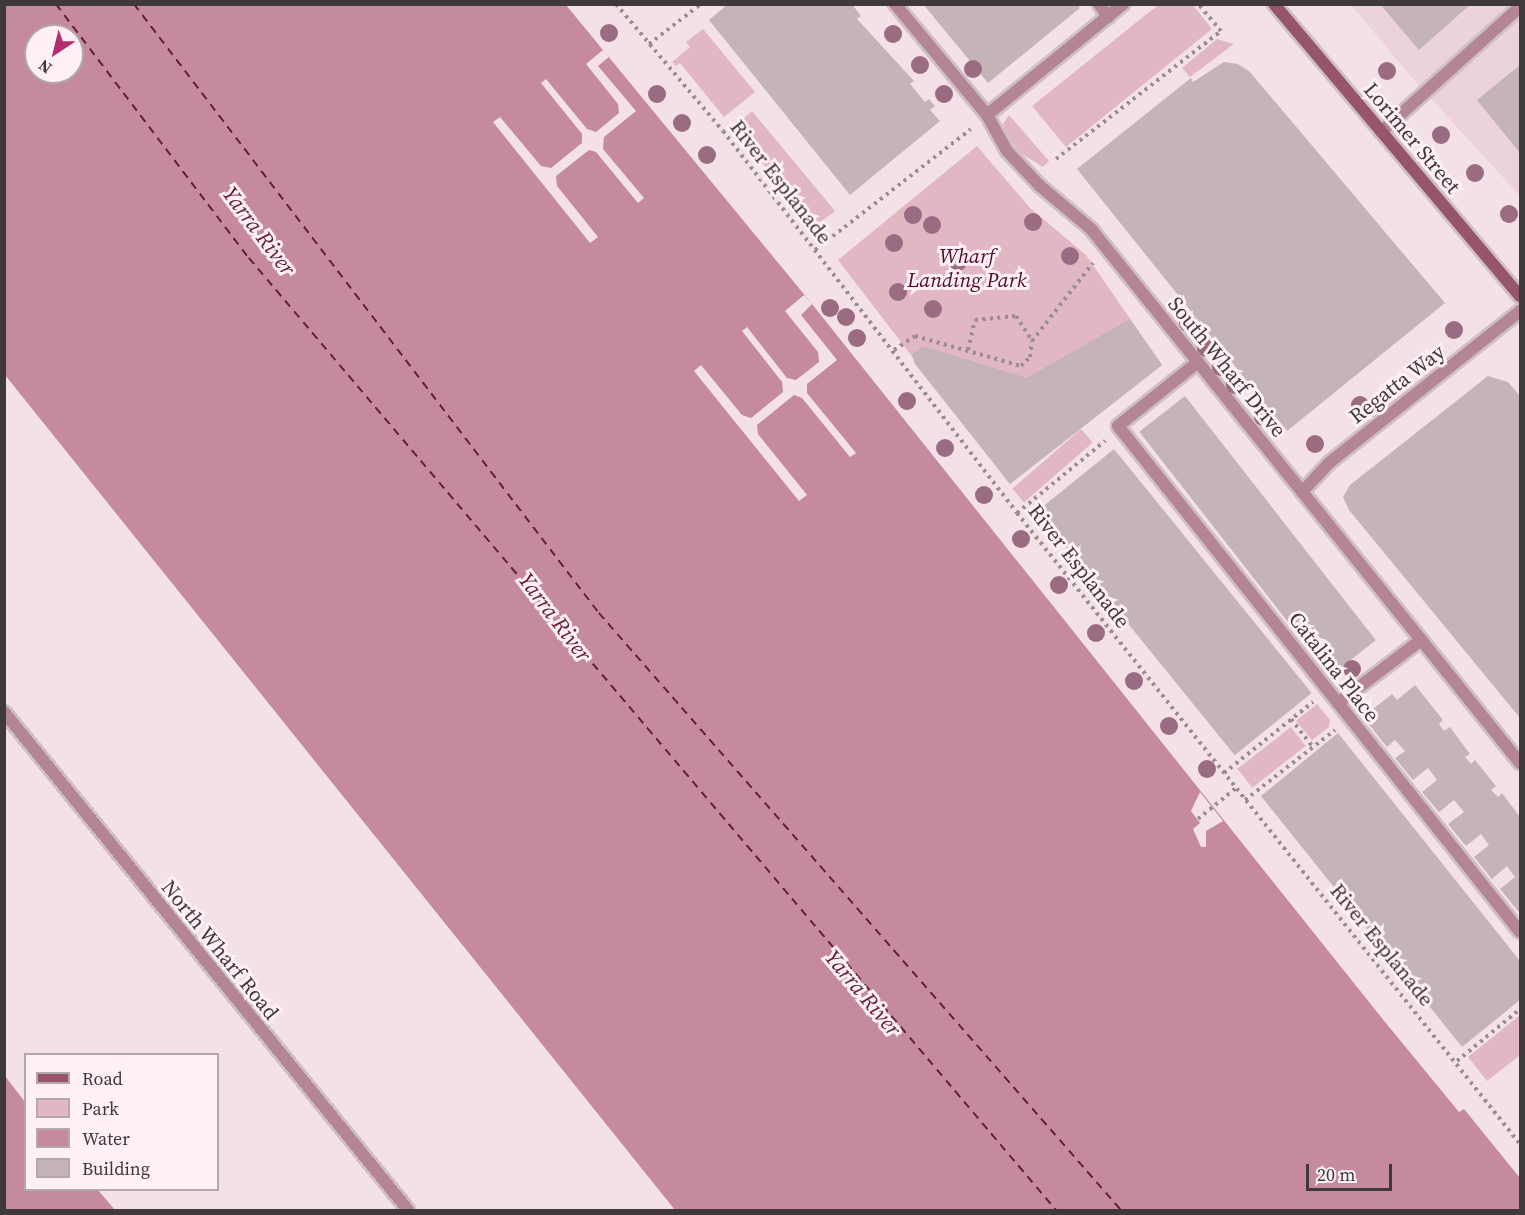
<!DOCTYPE html>
<html>
<head>
<meta charset="utf-8">
<style>
	body { margin:0 }
	#map { position:relative; width:1525px; height:1215px; overflow:hidden; background:#f3e1e7; font-family:"Source Serif 4",serif }
	div>[style] { position:absolute }
	[style*='--x'] { left:calc(var(--x)*1px); top:calc(var(--y)*1px); width:calc(var(--w)*1px); rotate:calc(var(--a)*1deg) }
	.built>* { inset:0; background:#ecd2da }
	.green>* { inset:0; background:#e1b7c4; transform-origin:0 0 }
	.water>* { inset:0; background:#c58a9e }
	.pier>* { inset:0; background:#f3e1e7 }
	.ferry>* { height:1.5px; margin-top:-0.75px; transform-origin:0; background:repeating-linear-gradient(90deg,#641e3c 0 8px,transparent 0 14px) }
	.building>* { inset:0; background:#c4b3b9; transform-origin:0 0 }
	.path>* { height:4px; margin-top:-2px; transform-origin:0; background:repeating-linear-gradient(90deg,#998d91 0 3px,transparent 0 7.5px) }
	.roads { filter:drop-shadow(2px 0 #cfbfc5) drop-shadow(-2px 0 #cfbfc5) drop-shadow(0 2px #cfbfc5) drop-shadow(0 -2px #cfbfc5) }
	.lane>* { height:12px; margin:-6px; padding:0 6px; transform-origin:6px; border-radius:6px; background:#b48594 }
	.street>* { height:12px; margin:-6px; padding:0 6px; transform-origin:6px; border-radius:6px; background:#b48594 }
	.secondary>* { height:12px; margin:-6px; padding:0 6px; transform-origin:6px; border-radius:6px; background:#97556d }
	.trees>* { width:18px; height:18px; margin:-9px; border-radius:50%; background:#9a6b81 }
	span { translate:-50% -50%; white-space:nowrap; text-align:center; line-height:1.15; -webkit-text-stroke:6px #fef0f4; paint-order:stroke }
	.street-label { font-size:21px; color:#40393b }
	.park-label { font-size:21px; color:#520b2d; font-style:italic }
	.water-label { font-size:22px; color:#641e3c; font-style:italic }
	.frame { position:absolute; inset:0; border:6px solid #40393b; pointer-events:none }
	.legend { position:absolute; left:24px; top:1053px; width:195px; height:138px; box-sizing:border-box; background:#fef0f4; border:2px solid #b2a7aa; margin:0; padding:8px 10px; list-style:none; font-size:18px; color:#40393b }
	.legend li { display:flex; align-items:center; gap:12px; height:30px }
	.legend b { width:30px; border:2px solid #b2a7aa }
	.north { position:absolute; left:24px; top:24px; width:60px; height:60px; box-sizing:border-box; background:#fef0f4; border:2px solid #b2a7aa; border-radius:50%; rotate:215deg; font-size:16px; font-weight:700; line-height:24px; text-align:center; color:#40393b }
	.north::after { content:''; display:block; margin:auto; width:21px; height:27px; background:#b52c6c; clip-path:polygon(50% 0,100% 100%,50% 72%,0 100%) }
	.scale { position:absolute; left:1306px; top:1164px; width:86px; height:27px; box-sizing:border-box; border:3px solid #40393b; border-top:0; padding-left:8px; font-size:18px; line-height:21px; white-space:nowrap; color:#40393b; -webkit-text-stroke:4px #fef0f4; paint-order:stroke }
</style>
</head>
<body>
<div id="map">
	<div class="built">
		<i style="clip-path:polygon(1351px 5px,1520px 5px,1520px 196px,1414px 80px)"></i>
	</div>
	<div class="green">
		<i style="clip-path:polygon(1158px 5px,1193px 5px,1212px 29px,1066px 147px,1032px 106px)"></i>
		<i style="clip-path:polygon(703px 29px,755px 92px,724px 117px,680px 63px,676px 66px,672px 62px,690px 47px,686px 42px)"></i>
		<i style="clip-path:polygon(1217px 39px,1234px 44px,1190px 77px,1182px 68px)"></i>
		<i style="clip-path:polygon(752px 111px,835px 211px,809px 231px,774px 186px,778px 182px,733px 128px)"></i>
		<i style="clip-path:polygon(1009px 115px,1049px 161px,1043px 167px,1020px 153px,1005px 133px,1003px 124px)"></i>
		<i style="clip-path:polygon(977px 146px,1030px 208px,1086px 255px,1162px 365px,1010px 484px,838px 260px)"></i>
		<i style="left:1174px;top:296px;width:43px;height:11px;rotate:53deg"></i>
		<i style="left:1081px;top:429px;width:18px;height:91px;rotate:49deg"></i>
		<i style="clip-path:polygon(1317px 704px,1330px 720px,1329px 727px,1312px 740px,1296px 721px)"></i>
		<i style="left:1291px;top:727px;width:24px;height:68px;rotate:52deg"></i>
		<i style="clip-path:polygon(1520px 1015px,1520px 1055px,1487px 1081px,1468px 1057px)"></i>
	</div>
	<div class="water">
		<i style="clip-path:polygon(evenodd,5px 5px,566px 5px,812px 304px,1385px 1022px,1459px 1112px,1464px 1109px,1520px 1178px,1520px 1210px,675px 1210px,5px 375px,5px 5px,36px 36px,72px 36px,72px 72px,36px 72px,36px 36px)"></i>
		<i style="clip-path:polygon(5px 1076px,25px 1102px,26px 1190px,98px 1190px,115px 1210px,5px 1210px)"></i>
	</div>
	<div class="pier">
		<i style="clip-path:polygon(603px 50px,609px 57px,598px 66px,636px 111px,604px 137px,603px 149px,644px 198px,638px 203px,596px 152px,589px 150px,556px 176px,557px 186px,598px 237px,590px 243px,493px 122px,500px 117px,541px 166px,551px 168px,582px 143px,582px 134px,541px 83px,546px 79px,587px 129px,596px 132px,619px 113px,618px 104px,586px 64px)"></i>
		<i style="clip-path:polygon(804px 295px,812px 304px,801px 315px,837px 360px,807px 384px,807px 393px,856px 453px,850px 457px,802px 398px,794px 395px,757px 425px,758px 434px,807px 495px,799px 501px,694px 371px,701px 365px,742px 415px,751px 418px,783px 392px,782px 382px,742px 331px,747px 327px,787px 378px,796px 380px,819px 362px,818px 352px,785px 311px)"></i>
		<i style="clip-path:polygon(1200px 792px,1223px 821px,1206px 831px,1206px 847px,1201px 847px,1193px 829px,1200px 823px,1191px 811px)"></i>
	</div>
	<div class="ferry">
		<i style="--x:56;--y:4;--w:319;--a:52.8"></i>
		<i style="--x:249;--y:258;--w:1248;--a:49.71"></i>
		<i style="--x:134;--y:4;--w:766;--a:52.64"></i>
		<i style="--x:599;--y:613;--w:793;--a:48.83"></i>
	</div>
	<div class="building">
		<i style="clip-path:polygon(728px 4px,852px 4px,861px 16px,857px 19px,914px 81px,910px 84px,925px 102px,929px 99px,935px 106px,930px 110px,940px 121px,850px 195px,709px 20px)"></i>
		<i style="clip-path:polygon(923px 4px,1077px 4px,1080px 8px,988px 83px)"></i>
		<i style="clip-path:polygon(1380px 4px,1471px 4px,1419px 50px)"></i>
		<i style="clip-path:polygon(1224px 62px,1238px 64px,1249px 71px,1445px 303px,1287px 431px,1077px 169px,1191px 78px,1193px 82px)"></i>
		<i style="clip-path:polygon(1520px 65px,1520px 153px,1477px 100px)"></i>
		<i style="clip-path:polygon(1130px 319px,1162px 365px,1010px 484px,915px 364px,912px 355px,921px 347px,933px 349px,1027px 378px)"></i>
		<i style="clip-path:polygon(1488px 376px,1508px 382px,1520px 396px,1520px 718px,1349px 510px,1343px 497px,1350px 485px)"></i>
		<i style="left:1185px;top:396px;width:310px;height:58px;rotate:52deg"></i>
		<i style="left:1114px;top:449px;width:314px;height:99px;rotate:51deg"></i>
		<i style="clip-path:polygon(1415px 685px,1443px 720px,1439px 724px,1444px 731px,1450px 727px,1470px 754px,1465px 757px,1471px 764px,1475px 760px,1496px 786px,1491px 790px,1498px 797px,1502px 793px,1520px 817px,1519px 912px,1500px 889px,1515px 877px,1507px 866px,1492px 879px,1474px 857px,1489px 845px,1481px 834px,1466px 846px,1448px 824px,1464px 812px,1454px 800px,1439px 812px,1422px 792px,1437px 780px,1428px 768px,1413px 780px,1395px 758px,1405px 751px,1395px 740px,1387px 747px,1363px 717px,1392px 694px,1397px 700px)"></i>
		<i style="clip-path:polygon(1338px 733px,1520px 961px,1520px 1000px,1462px 1047px,1261px 796px)"></i>
	</div>
	<div class="path">
		<i style="--x:616;--y:4;--w:166;--a:49.9"></i>
		<i style="--x:723;--y:131;--w:482;--a:52.4"></i>
		<i style="--x:1017;--y:513;--w:807;--a:51.44"></i>
		<i style="--x:649;--y:44;--w:66;--a:-37.6"></i>
		<i style="--x:1056;--y:159;--w:209;--a:-37.8"></i>
		<i style="--x:1221;--y:31;--w:35;--a:-130"></i>
		<i style="--x:815;--y:250;--w:197;--a:-37.8"></i>
		<i style="--x:894;--y:350;--w:25;--a:-34"></i>
		<i style="--x:915;--y:336;--w:110;--a:15.8"></i>
		<i style="--x:1021;--y:366;--w:13;--a:-45"></i>
		<i style="--x:1030;--y:357;--w:16;--a:-83"></i>
		<i style="--x:1032;--y:341;--w:99;--a:-52"></i>
		<i style="--x:968;--y:350;--w:31;--a:-77"></i>
		<i style="--x:975;--y:320;--w:41;--a:-5.6"></i>
		<i style="--x:1016;--y:316;--w:30;--a:57"></i>
		<i style="--x:1017;--y:513;--w:114;--a:-39.3"></i>
		<i style="--x:1291;--y:719;--w:36;--a:52"></i>
		<i style="--x:1224;--y:773;--w:114;--a:-38.6"></i>
		<i style="--x:1245;--y:800;--w:114;--a:-37.9"></i>
		<i style="--x:1198;--y:819;--w:49;--a:-39.2"></i>
		<i style="--x:1457;--y:1061;--w:82;--a:-39.5"></i>
	</div>
	<div class="roads">
		<div class="lane">
			<i style="--x:1099;--y:4;--w:16;--a:55"></i>
			<i style="--x:1381;--y:132;--w:187;--a:-42"></i>
		</div>
		<div class="street">
			<i style="--x:895;--y:4;--w:144;--a:50.3"></i>
			<i style="--x:987;--y:115;--w:41;--a:60.9"></i>
			<i style="--x:1007;--y:151;--w:48;--a:46.7"></i>
			<i style="--x:1040;--y:186;--w:67;--a:40.1"></i>
			<i style="--x:1091;--y:229;--w:685;--a:51.22"></i>
			<i style="--x:987;--y:115;--w:176;--a:-39.2"></i>
			<i style="--x:1198;--y:362;--w:102;--a:141.3"></i>
			<i style="--x:1118;--y:426;--w:646;--a:51.53"></i>
			<i style="--x:1302;--y:492;--w:40;--a:-47"></i>
			<i style="--x:1329;--y:463;--w:244;--a:-38.5"></i>
			<i style="--x:1338;--y:703;--w:104;--a:-37.2"></i>
			<i style="--x:4;--y:712;--w:641;--a:50.95"></i>
		</div>
		<div class="secondary">
			<i style="--x:1274;--y:4;--w:382;--a:49.9"></i>
		</div>
	</div>
	<div class="trees">
		<i style="left:609px;top:33px"></i>
		<i style="left:893px;top:34px"></i>
		<i style="left:920px;top:65px"></i>
		<i style="left:973px;top:69px"></i>
		<i style="left:1387px;top:71px"></i>
		<i style="left:657px;top:94px"></i>
		<i style="left:944px;top:94px"></i>
		<i style="left:682px;top:123px"></i>
		<i style="left:1441px;top:135px"></i>
		<i style="left:707px;top:155px"></i>
		<i style="left:1475px;top:173px"></i>
		<i style="left:1509px;top:214px"></i>
		<i style="left:913px;top:215px"></i>
		<i style="left:1033px;top:222px"></i>
		<i style="left:932px;top:225px"></i>
		<i style="left:894px;top:243px"></i>
		<i style="left:1070px;top:256px"></i>
		<i style="left:958px;top:262px"></i>
		<i style="left:898px;top:292px"></i>
		<i style="left:830px;top:308px"></i>
		<i style="left:933px;top:309px"></i>
		<i style="left:846px;top:317px"></i>
		<i style="left:1188px;top:323px"></i>
		<i style="left:1454px;top:330px"></i>
		<i style="left:857px;top:338px"></i>
		<i style="left:1206px;top:348px"></i>
		<i style="left:1221px;top:367px"></i>
		<i style="left:1235px;top:385px"></i>
		<i style="left:907px;top:401px"></i>
		<i style="left:1360px;top:405px"></i>
		<i style="left:1263px;top:417px"></i>
		<i style="left:1315px;top:444px"></i>
		<i style="left:945px;top:448px"></i>
		<i style="left:984px;top:495px"></i>
		<i style="left:1021px;top:539px"></i>
		<i style="left:1059px;top:585px"></i>
		<i style="left:1096px;top:633px"></i>
		<i style="left:1352px;top:669px"></i>
		<i style="left:1134px;top:681px"></i>
		<i style="left:1169px;top:726px"></i>
		<i style="left:1207px;top:769px"></i>
	</div>
	<div class="street-label">
		<span style="left:1412px;top:138px;rotate:50deg">Lorimer Street</span>
		<span style="left:781px;top:182px;rotate:52deg">River Esplanade</span>
		<span style="left:1227px;top:367px;rotate:51deg">South Wharf Drive</span>
		<span style="left:1397px;top:384px;rotate:-38deg">Regatta Way</span>
		<span style="left:1079px;top:566px;rotate:52deg">River Esplanade</span>
		<span style="left:1334px;top:667px;rotate:52deg">Catalina Place</span>
		<span style="left:1382px;top:945px;rotate:51deg">River Esplanade</span>
		<span style="left:220px;top:950px;rotate:51deg">North Wharf Road</span>
	</div>
	<div class="park-label">
		<span style="left:967px;top:268px">Wharf<br>Landing Park</span>
	</div>
	<div class="water-label">
		<span style="left:259px;top:231px;rotate:53deg">Yarra River</span>
		<span style="left:555px;top:617px;rotate:53deg">Yarra River</span>
		<span style="left:863px;top:993px;rotate:50deg">Yarra River</span>
	</div>
	<div class="frame"></div>
	<ul class="legend">
	<li><b style="height:8px;background:#97556d"></b>Road</li>
	<li><b style="height:16px;background:#e1b7c4"></b>Park</li>
	<li><b style="height:16px;background:#c58a9e"></b>Water</li>
	<li><b style="height:16px;background:#c4b3b9"></b>Building</li>
	</ul>
	<div class="north">N</div>
	<div class="scale">20 m</div>
</div>
</body>
</html>
